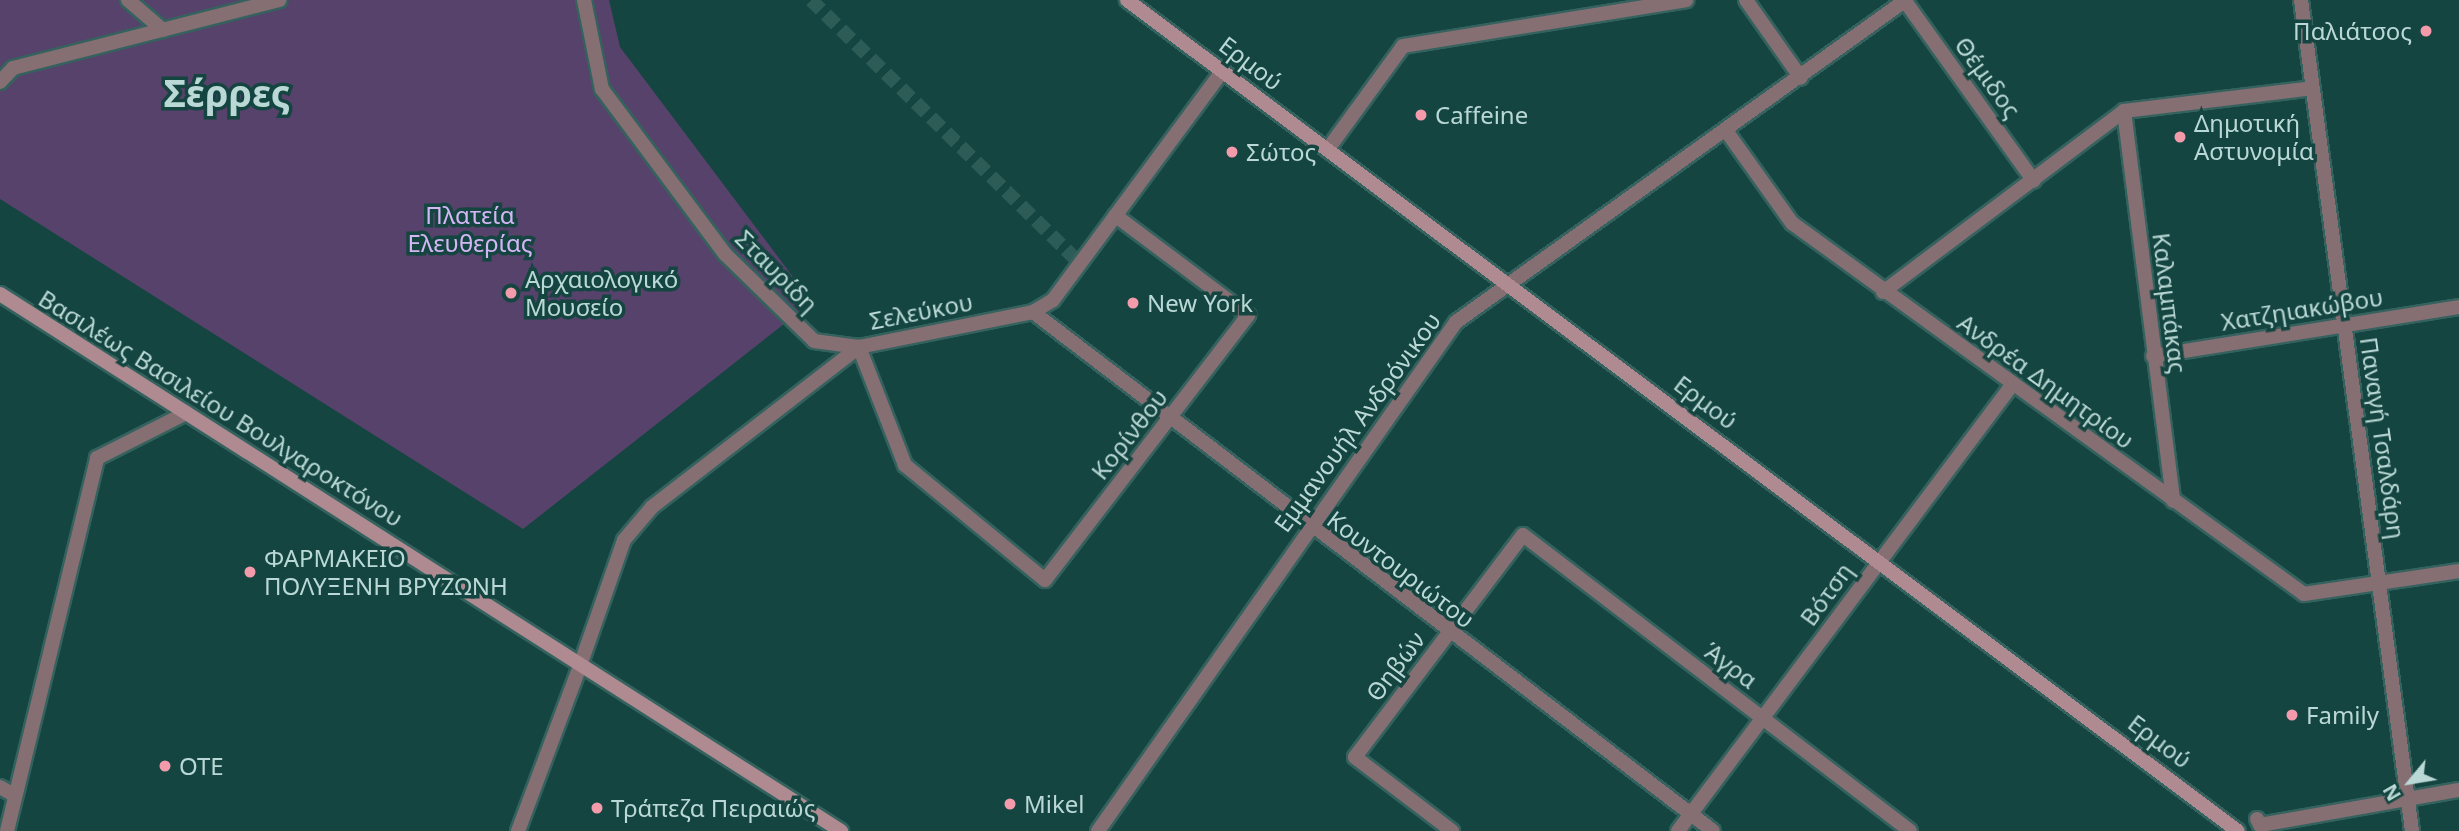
<!DOCTYPE html>
<html>
<head>
<meta charset="utf-8">
<style>
	body { margin:0 }
	#map { position:relative; width:2459px; height:831px; overflow:hidden; background:#144540; font-family:"Noto Sans",sans-serif }
	div>[style] { position:absolute }
	[style*='--x'] { left:calc(var(--x)*1px); top:calc(var(--y)*1px); width:calc(var(--w)*1px); rotate:calc(var(--a)*1deg) }
	.green>* { inset:0; background:#56426a }
	.pedestrian-tunnel>* { height:14px; margin-top:-7px; transform-origin:0; background:repeating-linear-gradient(90deg,#2d5b56 0 14px,transparent 0 21px) }
	.roads { filter:drop-shadow(2px 0 #35625e) drop-shadow(-2px 0 #35625e) drop-shadow(0 2px #35625e) drop-shadow(0 -2px #35625e) }
	.pedestrian>* { height:14px; margin:-7px; padding:0 7px; transform-origin:7px; border-radius:7px; background:#866f73 }
	.minor>* { height:14px; margin:-7px; padding:0 7px; transform-origin:7px; border-radius:7px; background:#866f73 }
	.secondary>* { height:14px; margin:-7px; padding:0 7px; transform-origin:7px; border-radius:7px; background:#af8b91 }
	.dots>* { width:19px; height:19px; translate:-50% -50%; box-sizing:border-box; border:4px solid #144540; border-radius:50% }
	span { translate:-50% -50%; white-space:nowrap; text-align:center; line-height:1.15; -webkit-text-stroke:7px #144540; paint-order:stroke }
	.poi-label { font-size:24px; color:#bad8d5 }
	.right { translate:-100% -50%; text-align:right }
	.left { translate:0 -50%; text-align:left }
	.street-label { font-size:24px; color:#bad8d5 }
	.park-label { font-size:24px; color:#d5b6f5 }
	.town-label { font-size:38px; color:#bad8d5; font-weight:700 }
	.north { position:absolute; left:2375px; top:747px; width:70px; height:70px; -webkit-text-stroke:5px #144540; paint-order:stroke; rotate:240deg; font-size:19px; font-weight:700; line-height:28px; text-align:center; color:#bad8d5 }
	.north::after { content:''; display:block; margin:auto; width:24px; height:32px; background:#bad8d5; clip-path:polygon(50% 0,100% 100%,50% 72%,0 100%) }
</style>
</head>
<body>
<div id="map">
	<div class="green">
		<i style="clip-path:polygon(0 0,609px 0,620px 47px,812px 302px,523px 529px,0 199px)"></i>
	</div>
	<div class="pedestrian-tunnel">
		<i style="--x:811;--y:0;--w:376;--a:44.4"></i>
	</div>
	<div class="roads">
		<div class="pedestrian">
			<i style="--x:128;--y:0;--w:46;--a:40.6"></i>
			<i style="--x:584;--y:0;--w:91;--a:78.6"></i>
			<i style="--x:602;--y:89;--w:206;--a:53.3"></i>
			<i style="--x:725;--y:254;--w:124;--a:44.3"></i>
			<i style="--x:814;--y:341;--w:45;--a:7.6"></i>
			<i style="--x:1746;--y:0;--w:95;--a:54.8"></i>
			<i style="--x:2301;--y:0;--w:838;--a:82.39"></i>
			<i style="--x:1905;--y:1;--w:221;--a:54.4"></i>
			<i style="--x:0;--y:82;--w:19;--a:-47"></i>
			<i style="--x:13;--y:68;--w:275;--a:-14.3"></i>
			<i style="--x:2124;--y:111;--w:393;--a:82.8"></i>
			<i style="--x:1727;--y:132;--w:112;--a:54.5"></i>
			<i style="--x:1792;--y:223;--w:632;--a:35.93"></i>
			<i style="--x:2304;--y:594;--w:157;--a:-8.4"></i>
			<i style="--x:1328;--y:149;--w:127;--a:-53.9"></i>
			<i style="--x:1403;--y:46;--w:287;--a:-9.2"></i>
			<i style="--x:1883;--y:292;--w:301;--a:-36.9"></i>
			<i style="--x:2124;--y:111;--w:190;--a:-6.9"></i>
			<i style="--x:1033;--y:312;--w:855;--a:37.35"></i>
			<i style="--x:859;--y:347;--w:127;--a:68.7"></i>
			<i style="--x:905;--y:465;--w:181;--a:39.4"></i>
			<i style="--x:1045;--y:580;--w:334;--a:-52.5"></i>
			<i style="--x:1248;--y:315;--w:166;--a:-143.1"></i>
			<i style="--x:581;--y:663;--w:130;--a:-70.7"></i>
			<i style="--x:624;--y:540;--w:43;--a:-49.7"></i>
			<i style="--x:652;--y:507;--w:262;--a:-37.7"></i>
			<i style="--x:859;--y:347;--w:177;--a:-11.4"></i>
			<i style="--x:1033;--y:312;--w:23;--a:-31"></i>
			<i style="--x:1053;--y:300;--w:286;--a:-53.5"></i>
			<i style="--x:2257;--y:819;--w:7;--a:63"></i>
			<i style="--x:2260;--y:825;--w:202;--a:-10"></i>
			<i style="--x:1098;--y:831;--w:622;--a:-54.88"></i>
			<i style="--x:1456;--y:322;--w:553;--a:-35.59"></i>
			<i style="--x:1452;--y:831;--w:122;--a:-142.7"></i>
			<i style="--x:1355;--y:757;--w:278;--a:-52.9"></i>
			<i style="--x:1523;--y:535;--w:487;--a:37.4"></i>
			<i style="--x:1678;--y:831;--w:557;--a:-53.17"></i>
		</div>
		<div class="minor">
			<i style="--x:2153;--y:356;--w:310;--a:-9.1"></i>
			<i style="--x:0;--y:787;--w:16;--a:30"></i>
			<i style="--x:7;--y:831;--w:384;--a:-76.4"></i>
			<i style="--x:97;--y:458;--w:100;--a:-26.8"></i>
			<i style="--x:518;--y:831;--w:179;--a:-69.4"></i>
		</div>
		<div class="secondary">
			<i style="--x:1127;--y:0;--w:1387;--a:36.8"></i>
			<i style="--x:0;--y:294;--w:998;--a:32.56"></i>
		</div>
	</div>
	<div class="dots">
		<i style="left:2426px;top:31px;background:#f39aab"></i>
		<i style="left:1421px;top:115px;background:#f39aab"></i>
		<i style="left:2180px;top:137px;background:#f39aab"></i>
		<i style="left:1232px;top:152px;background:#f39aab"></i>
		<i style="left:511px;top:293px;background:#f39aab"></i>
		<i style="left:1133px;top:303px;background:#f39aab"></i>
		<i style="left:250px;top:572px;background:#f39aab"></i>
		<i style="left:2292px;top:715px;background:#f39aab"></i>
		<i style="left:165px;top:766px;background:#f39aab"></i>
		<i style="left:1010px;top:804px;background:#f39aab"></i>
		<i style="left:597px;top:808px;background:#f39aab"></i>
	</div>
	<div class="poi-label">
		<span class="right" style="left:2412px;top:31px">Παλιάτσος</span>
		<span class="left" style="left:1435px;top:115px">Caffeine</span>
		<span class="left" style="left:2194px;top:137px">Δημοτική<br>Αστυνομία</span>
		<span class="left" style="left:1246px;top:152px">Σώτος</span>
		<span class="left" style="left:525px;top:293px">Αρχαιολογικό<br>Μουσείο</span>
		<span class="left" style="left:1147px;top:303px">New York</span>
		<span class="left" style="left:264px;top:572px">ΦΑΡΜΑΚΕΙΟ<br>ΠΟΛΥΞΕΝΗ ΒΡΥΖΩΝΗ</span>
		<span class="left" style="left:2306px;top:715px">Family</span>
		<span class="left" style="left:179px;top:766px">ΟΤΕ</span>
		<span class="left" style="left:1024px;top:804px">Mikel</span>
		<span class="left" style="left:611px;top:808px">Τράπεζα Πειραιώς</span>
	</div>
	<div class="street-label">
		<span style="left:1251px;top:63px;rotate:37deg">Ερμού</span>
		<span style="left:1988px;top:77px;rotate:54deg">Θέμιδος</span>
		<span style="left:777px;top:271px;rotate:45deg">Σταυρίδη</span>
		<span style="left:2170px;top:303px;rotate:83deg">Καλαμπάκας</span>
		<span style="left:2302px;top:309px;rotate:-9deg">Χατζηιακώβου</span>
		<span style="left:921px;top:311px;rotate:-11deg">Σελεύκου</span>
		<span style="left:2046px;top:381px;rotate:36deg">Ανδρέα Δημητρίου</span>
		<span style="left:1706px;top:402px;rotate:37deg">Ερμού</span>
		<span style="left:221px;top:408px;rotate:32deg">Βασιλέως Βασιλείου Βουλγαροκτόνου</span>
		<span style="left:1357px;top:422px;rotate:-54deg">Εμμανουήλ Ανδρόνικου</span>
		<span style="left:1129px;top:434px;rotate:-52deg">Κορίνθου</span>
		<span style="left:2383px;top:438px;rotate:82deg">Παναγή Τσαλδάρη</span>
		<span style="left:1401px;top:569px;rotate:37deg">Κουντουριώτου</span>
		<span style="left:1826px;top:594px;rotate:-54deg">Βότση</span>
		<span style="left:1731px;top:665px;rotate:37deg">Άγρα</span>
		<span style="left:1395px;top:666px;rotate:-53deg">Θηβών</span>
		<span style="left:2160px;top:741px;rotate:37deg">Ερμού</span>
	</div>
	<div class="park-label">
		<span style="left:470px;top:229px">Πλατεία<br>Ελευθερίας</span>
	</div>
	<div class="town-label">
		<span style="left:227px;top:93px">Σέρρες</span>
	</div>
	<div class="north">N</div>
</div>
</body>
</html>
